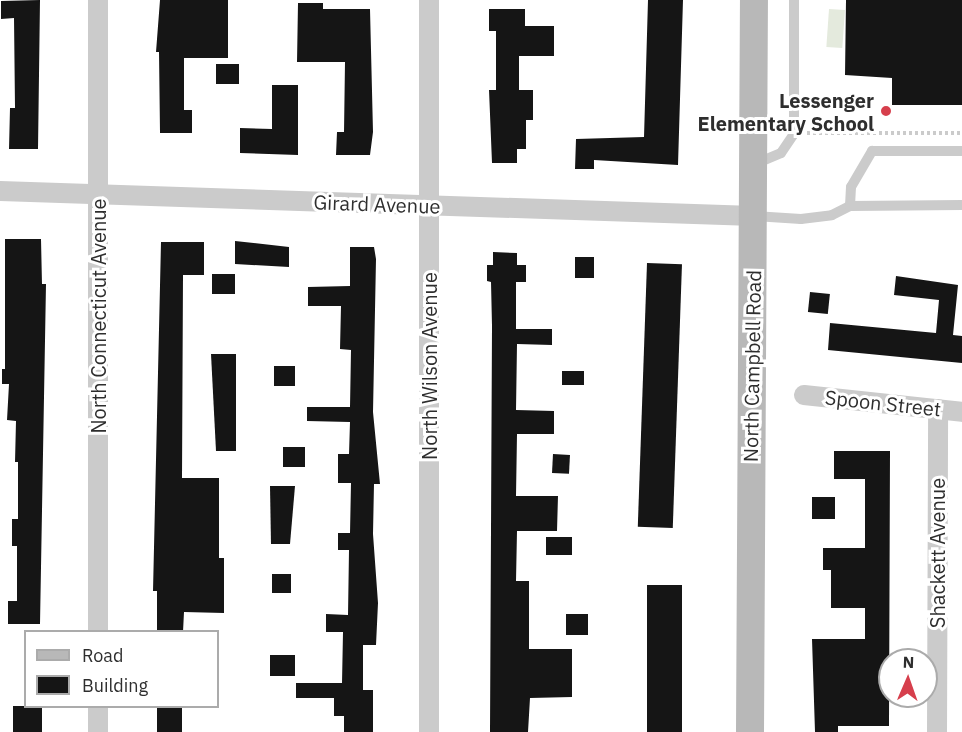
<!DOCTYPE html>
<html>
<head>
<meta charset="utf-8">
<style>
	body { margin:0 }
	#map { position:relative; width:962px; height:732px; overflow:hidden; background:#fff; font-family:"IBM Plex Sans",sans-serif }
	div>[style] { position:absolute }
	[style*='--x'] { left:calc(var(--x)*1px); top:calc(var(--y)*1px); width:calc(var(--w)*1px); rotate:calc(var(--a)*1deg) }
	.green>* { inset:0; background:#e4eadd; transform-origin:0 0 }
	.building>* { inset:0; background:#151515; transform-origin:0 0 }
	.path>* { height:4px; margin-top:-2px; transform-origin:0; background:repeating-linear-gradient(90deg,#cbcbcb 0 3px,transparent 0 6px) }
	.lane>* { height:10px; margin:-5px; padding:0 5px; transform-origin:5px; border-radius:5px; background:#cbcbcb }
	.street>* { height:20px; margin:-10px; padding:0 10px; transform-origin:10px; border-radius:10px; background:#cbcbcb }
	.secondary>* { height:28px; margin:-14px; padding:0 14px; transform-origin:14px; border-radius:14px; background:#b8b8b8 }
	.dots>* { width:16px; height:16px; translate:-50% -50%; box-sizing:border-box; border:3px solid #fff; border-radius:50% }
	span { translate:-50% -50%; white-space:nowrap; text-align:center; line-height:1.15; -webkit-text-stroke:6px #fff; paint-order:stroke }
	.poi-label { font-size:20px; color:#2e2e2e; font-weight:700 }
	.right { translate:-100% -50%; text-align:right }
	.street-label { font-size:20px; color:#2e2e2e }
	.legend { position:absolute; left:24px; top:630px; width:195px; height:78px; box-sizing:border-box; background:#fff; border:2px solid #ababab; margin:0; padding:8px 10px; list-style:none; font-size:18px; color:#2e2e2e }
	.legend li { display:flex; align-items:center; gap:12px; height:30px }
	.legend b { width:30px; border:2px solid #ababab }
	.north { position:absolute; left:878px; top:648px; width:60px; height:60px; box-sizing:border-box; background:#fff; border:2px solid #ababab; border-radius:50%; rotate:2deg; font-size:16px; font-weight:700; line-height:24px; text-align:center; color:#2e2e2e }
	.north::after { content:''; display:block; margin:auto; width:21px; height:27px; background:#d63f4c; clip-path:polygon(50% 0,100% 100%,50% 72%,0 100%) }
</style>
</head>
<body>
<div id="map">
	<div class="green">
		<i style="left:829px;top:9px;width:16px;height:38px;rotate:4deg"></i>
	</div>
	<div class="building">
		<i style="clip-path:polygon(40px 0,38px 149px,9px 149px,10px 108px,15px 108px,14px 18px,1px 19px,1px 1px)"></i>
		<i style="clip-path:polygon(160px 0,228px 0,228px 58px,184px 58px,184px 110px,192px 110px,192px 133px,160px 133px,159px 52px,156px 52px)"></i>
		<i style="clip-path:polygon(648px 0,683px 0,678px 165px,594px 160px,594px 169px,575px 169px,576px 139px,644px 137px)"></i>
		<i style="clip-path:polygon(846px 0,962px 0,962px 105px,892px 105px,892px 78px,845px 75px)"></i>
		<i style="clip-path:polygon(298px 3px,323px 3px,323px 9px,370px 9px,373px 132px,370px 155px,336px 155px,337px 132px,344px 132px,345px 62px,297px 62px)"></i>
		<i style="clip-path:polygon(489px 9px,525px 9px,525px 26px,554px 26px,554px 56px,519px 56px,519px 90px,533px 90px,533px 120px,526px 120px,526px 149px,517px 149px,517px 163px,492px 163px,489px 90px,496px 90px,496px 31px,489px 31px)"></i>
		<i style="left:216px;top:64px;width:23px;height:20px"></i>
		<i style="clip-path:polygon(272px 85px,298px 85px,298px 155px,240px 153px,240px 128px,272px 129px)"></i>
		<i style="clip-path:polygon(5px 239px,41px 239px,42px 284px,46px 284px,40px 624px,8px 624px,8px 601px,17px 601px,17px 546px,12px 546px,12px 519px,18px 519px,18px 462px,15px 462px,16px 421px,7px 420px,9px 384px,2px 384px,2px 369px,5px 369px)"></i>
		<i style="clip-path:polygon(235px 241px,289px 247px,289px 267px,235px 264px)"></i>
		<i style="clip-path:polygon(161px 242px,204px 242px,204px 275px,183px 275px,182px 478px,219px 478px,219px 558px,224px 558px,224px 613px,184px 612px,183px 632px,157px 632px,157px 591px,153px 591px)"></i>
		<i style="clip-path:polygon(350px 247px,374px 247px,376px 259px,373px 412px,380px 484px,374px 484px,373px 534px,378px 603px,376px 645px,363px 645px,363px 690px,373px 690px,373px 732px,344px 732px,344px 716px,334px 716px,334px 698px,296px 698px,296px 683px,342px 683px,343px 632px,326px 632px,326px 614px,348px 615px,349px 550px,338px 550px,338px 533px,350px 533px,351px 483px,338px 483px,338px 454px,349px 454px,350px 422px,307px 421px,307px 407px,350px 407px,351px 350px,340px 349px,341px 306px,308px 306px,308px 287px,350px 286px)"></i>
		<i style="clip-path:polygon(493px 252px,517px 253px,517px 265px,526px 265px,526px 282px,516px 282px,516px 329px,552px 329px,552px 345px,517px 344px,516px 410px,554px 411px,554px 434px,517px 434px,516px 496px,558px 496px,557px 531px,517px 531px,516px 581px,529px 581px,529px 649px,572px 649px,572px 697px,530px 698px,528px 732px,490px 732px,492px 326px,491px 282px,487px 281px,487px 265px,493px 265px)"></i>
		<i style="left:575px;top:257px;width:19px;height:21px"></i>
		<i style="left:647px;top:263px;width:35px;height:264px;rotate:2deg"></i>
		<i style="left:212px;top:274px;width:23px;height:20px"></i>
		<i style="clip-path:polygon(896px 276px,958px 285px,953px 335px,962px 336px,962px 363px,828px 350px,830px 323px,936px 333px,939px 300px,894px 295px)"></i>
		<i style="left:810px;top:292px;width:20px;height:20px;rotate:6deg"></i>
		<i style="clip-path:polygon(211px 354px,236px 354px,236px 451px,216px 451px)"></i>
		<i style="left:274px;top:366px;width:21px;height:20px"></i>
		<i style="left:562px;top:371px;width:22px;height:14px"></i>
		<i style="left:283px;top:447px;width:22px;height:20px"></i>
		<i style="clip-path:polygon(834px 451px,890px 451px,889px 726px,838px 726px,838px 732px,815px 732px,812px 639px,865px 639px,865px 608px,831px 608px,831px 570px,823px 570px,823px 548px,865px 548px,865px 479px,834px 479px)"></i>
		<i style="left:553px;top:454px;width:17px;height:19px;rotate:3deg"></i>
		<i style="clip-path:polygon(270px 486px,295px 486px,290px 544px,271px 544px)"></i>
		<i style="left:812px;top:497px;width:23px;height:22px"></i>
		<i style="left:546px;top:537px;width:26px;height:18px"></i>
		<i style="left:272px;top:574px;width:19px;height:19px"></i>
		<i style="left:647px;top:585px;width:35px;height:147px"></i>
		<i style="left:566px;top:614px;width:22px;height:21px"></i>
		<i style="left:270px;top:655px;width:25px;height:21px"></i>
		<i style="left:13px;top:706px;width:29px;height:26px"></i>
		<i style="left:157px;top:706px;width:25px;height:26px"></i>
	</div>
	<div class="path">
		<i style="--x:807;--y:133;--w:155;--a:0"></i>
	</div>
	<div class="lane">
		<i style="--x:755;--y:164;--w:28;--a:-23"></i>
		<i style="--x:781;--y:153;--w:23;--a:-56"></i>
		<i style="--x:794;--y:134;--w:134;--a:-90"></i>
		<i style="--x:850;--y:206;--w:19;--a:-87"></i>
		<i style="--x:851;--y:187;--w:42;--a:-59.7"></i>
		<i style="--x:872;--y:151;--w:90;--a:0"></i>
		<i style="--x:755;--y:216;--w:46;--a:3.7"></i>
		<i style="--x:801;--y:219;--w:31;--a:-7"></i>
		<i style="--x:832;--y:215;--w:20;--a:-27"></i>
		<i style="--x:850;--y:206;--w:112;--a:-0.5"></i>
	</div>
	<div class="street">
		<i style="--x:0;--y:191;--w:754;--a:1.9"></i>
		<i style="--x:804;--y:395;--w:159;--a:6.1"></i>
		<i style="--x:98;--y:632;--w:632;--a:-90"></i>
		<i style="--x:98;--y:732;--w:26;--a:-90"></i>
		<i style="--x:429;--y:732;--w:732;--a:-90"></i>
		<i style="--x:937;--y:732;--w:323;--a:-89.8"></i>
	</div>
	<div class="secondary">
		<i style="--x:750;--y:732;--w:732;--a:-89.69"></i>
	</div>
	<div class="dots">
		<i style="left:886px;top:111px;background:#d63f4c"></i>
	</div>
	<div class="poi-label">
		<span class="right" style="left:874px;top:112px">Lessenger<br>Elementary School</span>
	</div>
	<div class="street-label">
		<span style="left:377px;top:204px;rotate:2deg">Girard Avenue</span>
		<span style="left:98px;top:316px;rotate:-90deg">North Connecticut Avenue</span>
		<span style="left:429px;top:366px;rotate:-90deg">North Wilson Avenue</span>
		<span style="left:752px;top:366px;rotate:-89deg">North Campbell Road</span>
		<span style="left:883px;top:403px;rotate:6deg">Spoon Street</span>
		<span style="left:937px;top:553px;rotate:-90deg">Shackett Avenue</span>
	</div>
	<ul class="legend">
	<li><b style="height:8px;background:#b8b8b8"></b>Road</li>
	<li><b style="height:16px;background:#151515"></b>Building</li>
	</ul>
	<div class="north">N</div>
</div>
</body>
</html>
